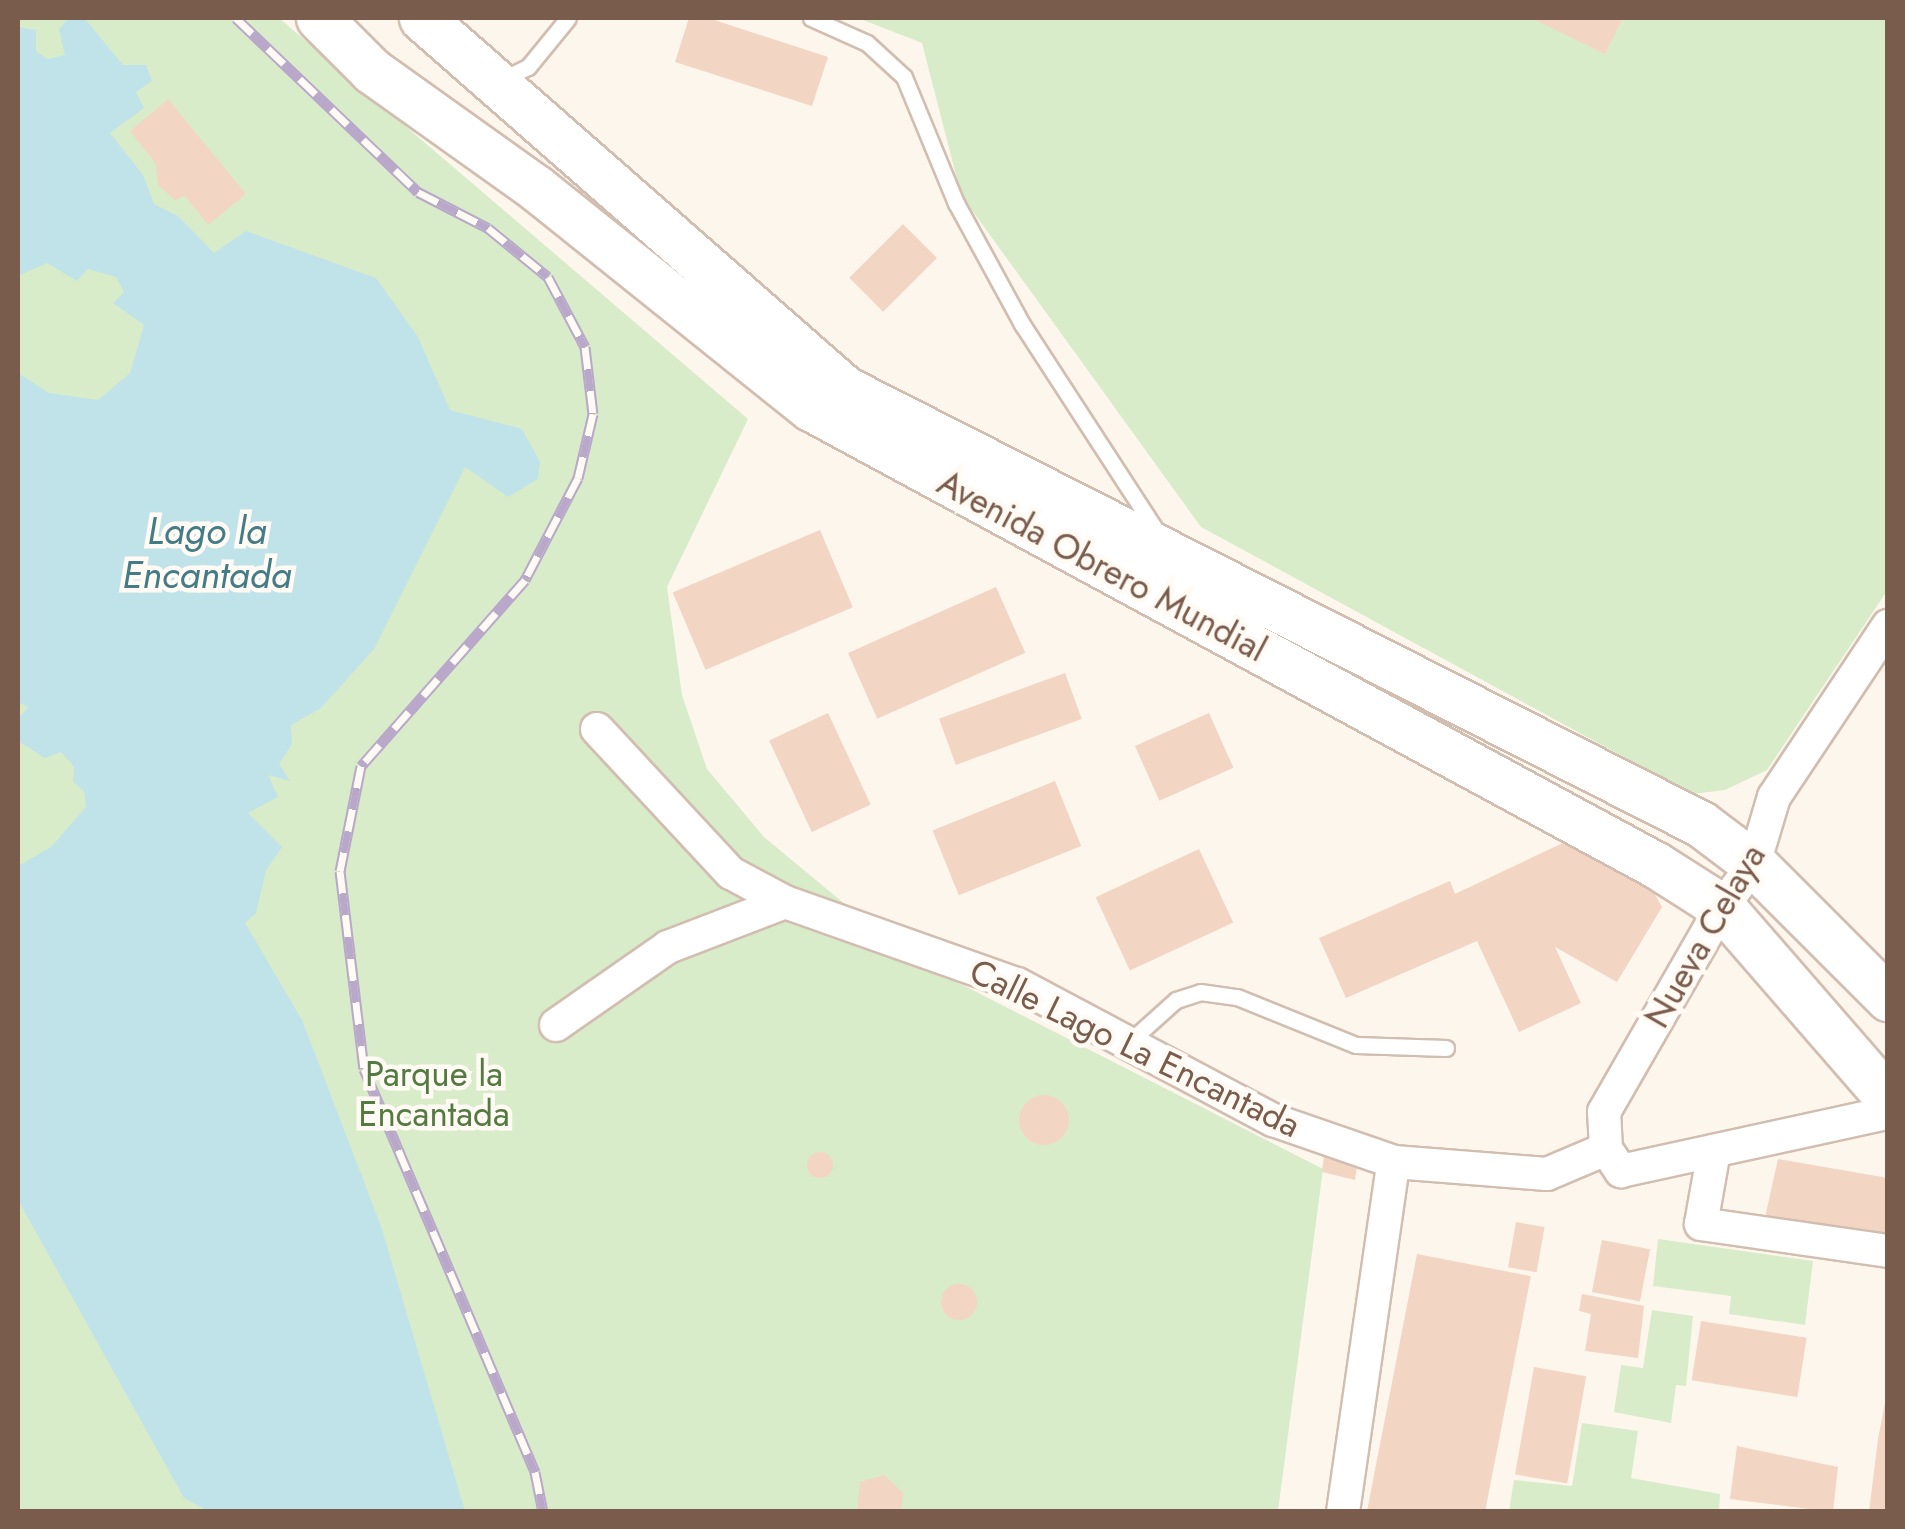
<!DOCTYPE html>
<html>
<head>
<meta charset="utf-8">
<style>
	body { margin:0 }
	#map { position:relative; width:1905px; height:1529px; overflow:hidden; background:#fdf6ec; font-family:Jost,sans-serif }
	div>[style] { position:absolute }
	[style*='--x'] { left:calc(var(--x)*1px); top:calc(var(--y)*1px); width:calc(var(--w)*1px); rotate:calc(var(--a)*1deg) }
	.green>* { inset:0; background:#d8ecc9 }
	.water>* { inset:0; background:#bfe3e8 }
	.building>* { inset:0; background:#f3d5c3; transform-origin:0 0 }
	.round { border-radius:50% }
	.roads { filter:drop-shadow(2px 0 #d1beb0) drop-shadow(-2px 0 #d1beb0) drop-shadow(0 2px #d1beb0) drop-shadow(0 -2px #d1beb0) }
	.service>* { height:15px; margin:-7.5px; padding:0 7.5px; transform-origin:7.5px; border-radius:7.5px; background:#fff }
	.minor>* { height:32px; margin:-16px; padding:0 16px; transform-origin:16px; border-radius:16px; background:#fff }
	.secondary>* { height:45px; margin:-22.5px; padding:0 22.5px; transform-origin:22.5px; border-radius:22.5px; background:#fff }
	.rail>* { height:11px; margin-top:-5.5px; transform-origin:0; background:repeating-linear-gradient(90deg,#fffaf3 0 22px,#b9a8c9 0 44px); box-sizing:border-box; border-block:2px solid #b9a8c9 }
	span { translate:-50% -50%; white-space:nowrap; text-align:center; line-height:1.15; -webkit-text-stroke:9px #fffaf3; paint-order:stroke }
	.street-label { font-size:35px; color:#7a5c4d }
	.park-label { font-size:35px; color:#537a41 }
	.water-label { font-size:38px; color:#437c86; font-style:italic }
	.frame { position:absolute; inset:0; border:20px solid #7a5c4d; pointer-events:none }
</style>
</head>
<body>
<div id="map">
	<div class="green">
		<i style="clip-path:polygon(18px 18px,279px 18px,748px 419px,667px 587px,682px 695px,707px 769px,764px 837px,910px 958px,1323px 1169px,1278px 1511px,18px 1511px)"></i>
		<i style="clip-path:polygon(858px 18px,1887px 18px,1887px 591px,1767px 770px,1725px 790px,1692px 794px,1201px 527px,961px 195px,922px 43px)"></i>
		<i style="clip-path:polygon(1658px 1239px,1813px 1261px,1805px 1325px,1729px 1314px,1731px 1296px,1653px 1286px)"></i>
		<i style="clip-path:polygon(1652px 1310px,1693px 1316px,1686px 1386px,1676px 1385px,1671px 1423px,1614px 1412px,1621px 1365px,1643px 1368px)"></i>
		<i style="clip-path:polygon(1582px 1423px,1638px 1431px,1631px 1478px,1720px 1494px,1719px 1511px,1509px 1511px,1514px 1480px,1572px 1486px)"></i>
	</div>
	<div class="water">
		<i style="clip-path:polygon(69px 18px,86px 20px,123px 65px,146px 65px,152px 81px,136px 92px,144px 108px,110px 133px,143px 175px,154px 204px,178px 216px,214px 253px,246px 231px,376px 278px,418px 337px,450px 410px,522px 429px,540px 462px,538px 479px,508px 497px,465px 467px,374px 649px,321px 708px,291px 725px,292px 744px,279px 764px,290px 781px,268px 775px,278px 797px,248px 813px,282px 847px,266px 870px,256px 913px,245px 923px,302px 1020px,381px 1226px,465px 1511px,208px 1511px,184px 1498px,18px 1200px,18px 866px,51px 847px,86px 807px,84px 791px,73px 782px,74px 767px,61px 752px,45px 758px,18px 741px,18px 719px,28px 707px,18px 702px,18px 373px,49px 393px,98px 400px,130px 373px,144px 325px,113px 303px,124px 292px,116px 277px,88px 269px,77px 281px,47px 263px,18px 276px,18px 27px,36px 30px,36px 51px,47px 59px,65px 55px,59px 29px)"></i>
	</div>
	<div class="building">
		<i style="clip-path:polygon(689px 18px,708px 18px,828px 57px,812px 106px,675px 62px)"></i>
		<i style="clip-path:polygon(1531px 18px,1623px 18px,1605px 54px)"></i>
		<i style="clip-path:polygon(168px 99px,246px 194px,208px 225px,185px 196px,175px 200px,158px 185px,156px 164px,130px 131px)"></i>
		<i style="left:903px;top:224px;width:48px;height:76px;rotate:45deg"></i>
		<i style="left:820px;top:530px;width:84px;height:160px;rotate:67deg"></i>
		<i style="left:996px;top:587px;width:72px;height:162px;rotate:66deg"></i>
		<i style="left:1065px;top:673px;width:49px;height:134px;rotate:70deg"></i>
		<i style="left:828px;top:713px;width:101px;height:65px;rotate:65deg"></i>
		<i style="left:1209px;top:713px;width:60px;height:81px;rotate:66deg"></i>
		<i style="left:1055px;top:781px;width:70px;height:132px;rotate:68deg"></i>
		<i style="clip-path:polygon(1567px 841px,1652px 889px,1662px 907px,1617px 982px,1555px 947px,1581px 1003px,1519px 1032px,1477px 941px,1346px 998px,1319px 938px,1450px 881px,1455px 894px)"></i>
		<i style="left:1199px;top:849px;width:81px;height:114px;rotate:65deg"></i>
		<i class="round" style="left:1019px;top:1095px;width:50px;height:50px"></i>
		<i style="clip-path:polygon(1325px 1147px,1358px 1159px,1355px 1180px,1322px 1172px)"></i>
		<i class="round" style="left:807px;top:1152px;width:26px;height:26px"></i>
		<i style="clip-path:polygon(1778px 1159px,1888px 1178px,1888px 1246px,1764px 1222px)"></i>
		<i style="left:1516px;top:1222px;width:29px;height:46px;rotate:10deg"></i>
		<i style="left:1602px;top:1240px;width:49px;height:53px;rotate:11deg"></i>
		<i style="left:1417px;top:1254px;width:116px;height:261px;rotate:11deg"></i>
		<i class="round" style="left:941px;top:1284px;width:36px;height:36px"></i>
		<i style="clip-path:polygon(1582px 1294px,1644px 1306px,1638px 1358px,1585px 1351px,1591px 1314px,1579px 1311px)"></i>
		<i style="left:1701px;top:1321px;width:107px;height:60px;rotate:9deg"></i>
		<i style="left:1534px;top:1367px;width:53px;height:109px;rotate:10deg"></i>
		<i style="clip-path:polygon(1886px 1398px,1888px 1512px,1869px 1512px,1878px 1439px)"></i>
		<i style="clip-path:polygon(1737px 1446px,1838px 1467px,1833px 1512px,1730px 1499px)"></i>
		<i style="clip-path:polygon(884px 1475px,903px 1493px,901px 1512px,857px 1512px,860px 1482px)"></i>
	</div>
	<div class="roads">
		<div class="service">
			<i style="--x:811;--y:18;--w:61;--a:24.1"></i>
			<i style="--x:867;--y:43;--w:50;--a:42.6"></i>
			<i style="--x:904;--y:77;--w:136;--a:67.6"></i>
			<i style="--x:956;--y:203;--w:138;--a:61.4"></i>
			<i style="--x:1022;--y:324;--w:248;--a:57"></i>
			<i style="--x:503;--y:79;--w:28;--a:-26"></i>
			<i style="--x:528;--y:67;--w:63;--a:-50.8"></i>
			<i style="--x:1128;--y:1043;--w:64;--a:-41.9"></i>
			<i style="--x:1176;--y:1000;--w:25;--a:-18"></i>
			<i style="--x:1200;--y:992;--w:37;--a:8"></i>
			<i style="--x:1237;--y:997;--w:128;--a:22"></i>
			<i style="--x:1356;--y:1045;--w:90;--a:1.9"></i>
		</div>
		<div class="minor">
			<i style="--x:597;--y:729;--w:197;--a:47.1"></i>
			<i style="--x:731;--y:873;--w:61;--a:28.2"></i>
			<i style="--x:785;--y:902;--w:246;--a:19.5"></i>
			<i style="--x:1017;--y:984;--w:290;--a:28"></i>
			<i style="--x:1273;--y:1120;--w:128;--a:19.1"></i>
			<i style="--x:1394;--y:1162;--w:153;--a:4.5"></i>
			<i style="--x:1547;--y:1174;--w:64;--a:-23"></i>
			<i style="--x:556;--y:1025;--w:136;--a:-34.9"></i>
			<i style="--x:668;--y:947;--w:125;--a:-21"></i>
			<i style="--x:1606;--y:1149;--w:37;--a:-93"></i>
			<i style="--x:1604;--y:1112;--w:237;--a:-60.1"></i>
			<i style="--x:1722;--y:907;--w:54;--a:-53.3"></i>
			<i style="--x:1754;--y:864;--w:70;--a:-73.4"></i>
			<i style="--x:1774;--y:797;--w:206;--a:-56.3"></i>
			<i style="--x:1606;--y:1149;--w:27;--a:56"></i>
			<i style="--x:1621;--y:1171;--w:273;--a:-12.3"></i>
			<i style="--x:1714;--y:1151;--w:74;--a:100.1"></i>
			<i style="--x:1701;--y:1224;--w:189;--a:8.2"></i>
			<i style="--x:1343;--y:1512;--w:344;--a:-81.8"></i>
		</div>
		<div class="secondary">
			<i style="--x:319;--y:18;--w:75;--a:45"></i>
			<i style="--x:372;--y:71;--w:201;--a:35.5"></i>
			<i style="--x:536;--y:188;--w:352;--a:38.7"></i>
			<i style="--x:811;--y:408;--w:961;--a:28.41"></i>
			<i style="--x:1656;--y:865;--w:78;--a:32.5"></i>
			<i style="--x:1722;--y:907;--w:253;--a:49"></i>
			<i style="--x:422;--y:18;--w:563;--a:41.25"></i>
			<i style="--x:845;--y:389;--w:960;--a:26.94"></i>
			<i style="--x:1701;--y:824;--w:66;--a:37"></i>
			<i style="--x:1754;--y:864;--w:190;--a:45"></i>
		</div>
	</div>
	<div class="rail">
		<i style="--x:236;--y:18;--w:252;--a:43.7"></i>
		<i style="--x:418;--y:192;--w:79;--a:27.2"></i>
		<i style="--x:488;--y:228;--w:77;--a:39.2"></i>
		<i style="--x:548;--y:277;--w:79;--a:62.1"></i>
		<i style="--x:585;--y:347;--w:67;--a:83.2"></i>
		<i style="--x:593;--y:414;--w:66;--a:103.2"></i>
		<i style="--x:578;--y:478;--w:115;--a:117.5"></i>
		<i style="--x:525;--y:580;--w:248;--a:131.4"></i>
		<i style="--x:361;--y:766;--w:107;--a:101.3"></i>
		<i style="--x:340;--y:871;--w:199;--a:83.1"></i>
		<i style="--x:364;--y:1069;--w:438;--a:67"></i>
		<i style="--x:535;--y:1472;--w:41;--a:78.7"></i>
	</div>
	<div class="street-label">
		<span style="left:1102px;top:566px;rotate:28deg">Avenida Obrero Mundial</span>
		<span style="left:1705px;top:936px;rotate:-60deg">Nueva Celaya</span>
		<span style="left:1135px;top:1048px;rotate:26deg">Calle Lago La Encantada</span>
	</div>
	<div class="park-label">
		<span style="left:434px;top:1094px">Parque la<br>Encantada</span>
	</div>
	<div class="water-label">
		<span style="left:207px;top:553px">Lago la<br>Encantada</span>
	</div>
	<div class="frame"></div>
</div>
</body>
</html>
